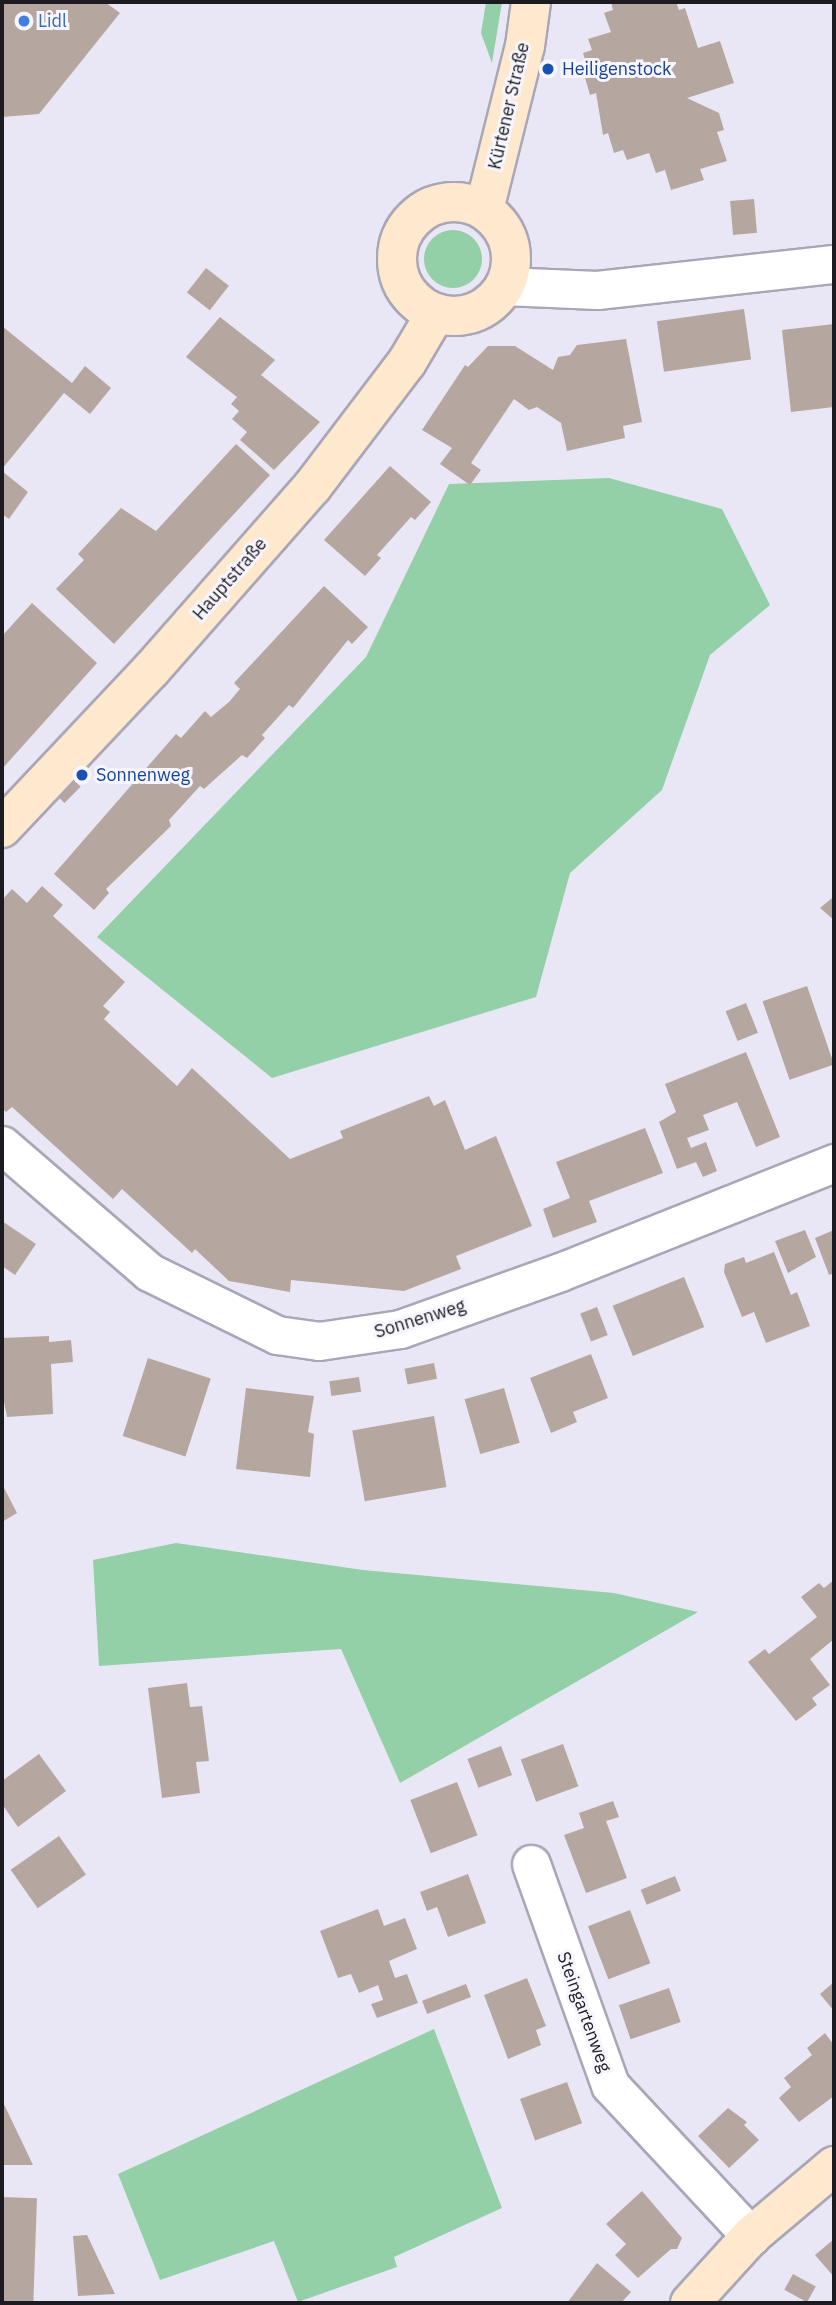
<!DOCTYPE html>
<html>
<head>
<meta charset="utf-8">
<style>
	body { margin:0 }
	#map { position:relative; width:836px; height:2305px; overflow:hidden; background:#e9e7f6; font-family:"IBM Plex Sans",sans-serif }
	div>[style] { position:absolute }
	[style*='--x'] { left:calc(var(--x)*1px); top:calc(var(--y)*1px); width:calc(var(--w)*1px); rotate:calc(var(--a)*1deg) }
	.green>* { inset:0; background:#93d0a8 }
	.round { border-radius:50% }
	.building>* { inset:0; background:#b5a79f; transform-origin:0 0 }
	.roads { filter:drop-shadow(2px 0 #a9a7b5) drop-shadow(-2px 0 #a9a7b5) drop-shadow(0 2px #a9a7b5) drop-shadow(0 -2px #a9a7b5) }
	.street>* { height:37px; margin:-18.5px; padding:0 18.5px; transform-origin:18.5px; border-radius:18.5px; background:#fff }
	.secondary>* { height:38px; margin:-19px; padding:0 19px; transform-origin:19px; border-radius:19px; background:#fee9ce }
	.secondary>.ring { margin:-19px; padding:0; box-sizing:content-box; background:none; border:38px solid #fee9ce; border-radius:50% }
	.dots>* { width:19px; height:19px; translate:-50% -50%; box-sizing:border-box; border:4px solid #f7f5fe; border-radius:50% }
	span { translate:-50% -50%; white-space:nowrap; text-align:center; line-height:1.15; -webkit-text-stroke:6px #f7f5fe; paint-order:stroke }
	.shop-label { font-size:18px; color:#366cbe }
	.left { translate:0 -50%; text-align:left }
	.transit-label { font-size:18px; color:#164399 }
	.street-label { font-size:18px; color:#1c1b21 }
	.frame { position:absolute; inset:0; border:4px solid #1c1b21; pointer-events:none }
</style>
</head>
<body>
<div id="map">
	<div class="green">
		<i style="clip-path:polygon(486px 2px,502px 2px,492px 63px,481px 33px)"></i>
		<i class="round" style="left:424px;top:230px;width:58px;height:58px"></i>
		<i style="clip-path:polygon(609px 478px,722px 509px,770px 605px,710px 655px,662px 790px,570px 873px,536px 997px,272px 1078px,97px 937px,366px 657px,449px 484px)"></i>
		<i style="clip-path:polygon(176px 1543px,363px 1570px,614px 1593px,698px 1612px,400px 1783px,341px 1649px,99px 1666px,93px 1560px)"></i>
		<i style="clip-path:polygon(434px 2029px,502px 2208px,394px 2257px,397px 2267px,298px 2302px,274px 2241px,160px 2280px,118px 2174px)"></i>
	</div>
	<div class="building">
		<i style="clip-path:polygon(2px 2px,105px 2px,120px 13px,39px 114px,2px 117px)"></i>
		<i style="clip-path:polygon(611px 2px,676px 2px,679px 10px,685px 8px,698px 48px,720px 41px,734px 83px,687px 98px,719px 113px,724px 130px,717px 132px,727px 161px,700px 169px,704px 180px,671px 190px,665px 170px,656px 173px,649px 153px,627px 160px,623px 150px,614px 153px,608px 133px,603px 135px,596px 93px,590px 95px,584px 74px,589px 73px,583px 53px,592px 50px,588px 39px,611px 32px,604px 13px,613px 10px)"></i>
		<i style="left:754px;top:199px;width:34px;height:24px;rotate:85deg"></i>
		<i style="left:206px;top:268px;width:29px;height:31px;rotate:38deg"></i>
		<i style="left:744px;top:309px;width:51px;height:88px;rotate:82deg"></i>
		<i style="clip-path:polygon(220px 317px,275px 360px,261px 375px,320px 422px,274px 470px,240px 440px,247px 432px,232px 419px,239px 411px,231px 404px,237px 397px,186px 357px)"></i>
		<i style="clip-path:polygon(834px 324px,834px 407px,791px 412px,782px 330px)"></i>
		<i style="clip-path:polygon(2px 326px,72px 383px,85px 366px,111px 388px,90px 414px,64px 393px,2px 469px)"></i>
		<i style="clip-path:polygon(626px 339px,642px 422px,623px 426px,625px 438px,567px 451px,561px 423px,537px 407px,529px 410px,514px 399px,471px 463px,481px 470px,470px 485px,440px 464px,452px 448px,422px 430px,465px 365px,468px 367px,488px 346px,515px 346px,553px 370px,558px 357px,570px 355px,577px 345px)"></i>
		<i style="clip-path:polygon(236px 444px,270px 475px,114px 644px,56px 589px,84px 560px,78px 554px,121px 508px,156px 531px)"></i>
		<i style="clip-path:polygon(390px 466px,431px 502px,415px 520px,411px 517px,377px 555px,381px 558px,365px 576px,324px 540px)"></i>
		<i style="clip-path:polygon(2px 471px,28px 492px,9px 519px,2px 514px)"></i>
		<i style="clip-path:polygon(324px 586px,368px 627px,352px 644px,348px 640px,293px 708px,289px 705px,262px 735px,265px 738px,247px 758px,242px 755px,204px 789px,200px 786px,169px 820px,171px 826px,106px 889px,109px 893px,94px 910px,54px 874px,176px 734px,181px 738px,205px 711px,211px 717px,229px 702px,240px 689px,234px 683px)"></i>
		<i style="clip-path:polygon(32px 603px,97px 663px,2px 769px,2px 636px)"></i>
		<i style="left:75px;top:781px;width:8px;height:23px;rotate:45deg"></i>
		<i style="clip-path:polygon(42px 886px,63px 905px,53px 916px,125px 982px,103px 1006px,110px 1012px,104px 1019px,177px 1086px,192px 1068px,290px 1159px,343px 1138px,340px 1131px,429px 1096px,434px 1106px,445px 1100px,465px 1150px,496px 1136px,532px 1226px,456px 1256px,461px 1269px,404px 1291px,291px 1280px,290px 1292px,229px 1281px,195px 1249px,192px 1253px,122px 1189px,113px 1199px,12px 1107px,6px 1112px,2px 1108px,2px 900px,12px 889px,27px 903px)"></i>
		<i style="clip-path:polygon(832px 898px,834px 899px,834px 920px,820px 908px)"></i>
		<i style="left:807px;top:986px;width:83px;height:47px;rotate:71deg"></i>
		<i style="left:746px;top:1003px;width:32px;height:22px;rotate:68deg"></i>
		<i style="clip-path:polygon(746px 1052px,780px 1137px,756px 1147px,737px 1102px,703px 1115px,709px 1130px,687px 1138px,691px 1148px,706px 1142px,717px 1171px,703px 1177px,696px 1162px,677px 1169px,659px 1122px,676px 1112px,665px 1084px)"></i>
		<i style="clip-path:polygon(645px 1128px,663px 1173px,589px 1201px,597px 1222px,553px 1238px,543px 1209px,570px 1198px,556px 1162px)"></i>
		<i style="clip-path:polygon(2px 1221px,36px 1244px,15px 1275px,2px 1266px)"></i>
		<i style="clip-path:polygon(805px 1230px,816px 1257px,788px 1273px,775px 1241px)"></i>
		<i style="clip-path:polygon(834px 1230px,834px 1273px,829px 1275px,815px 1238px)"></i>
		<i style="clip-path:polygon(774px 1252px,791px 1295px,797px 1292px,810px 1326px,766px 1343px,754px 1312px,742px 1317px,724px 1272px,725px 1264px,744px 1257px,746px 1263px)"></i>
		<i style="left:684px;top:1277px;width:54px;height:77px;rotate:68deg"></i>
		<i style="left:597px;top:1307px;width:30px;height:18px;rotate:69deg"></i>
		<i style="clip-path:polygon(49px 1336px,49px 1342px,71px 1340px,73px 1362px,51px 1364px,53px 1414px,7px 1417px,2px 1392px,2px 1338px)"></i>
		<i style="clip-path:polygon(591px 1354px,608px 1398px,573px 1412px,577px 1422px,551px 1433px,530px 1378px)"></i>
		<i style="left:148px;top:1358px;width:66px;height:82px;rotate:18deg"></i>
		<i style="left:434px;top:1363px;width:16px;height:30px;rotate:79deg"></i>
		<i style="left:359px;top:1377px;width:15px;height:30px;rotate:82deg"></i>
		<i style="clip-path:polygon(246px 1388px,314px 1396px,308px 1432px,314px 1434px,310px 1477px,236px 1469px)"></i>
		<i style="left:504px;top:1388px;width:57px;height:41px;rotate:74deg"></i>
		<i style="left:434px;top:1416px;width:72px;height:83px;rotate:80deg"></i>
		<i style="clip-path:polygon(2px 1484px,17px 1513px,2px 1522px)"></i>
		<i style="clip-path:polygon(834px 1580px,834px 1639px,810px 1659px,830px 1685px,812px 1698px,817px 1705px,796px 1721px,748px 1662px,765px 1649px,769px 1654px,817px 1617px,801px 1597px,819px 1583px,824px 1588px)"></i>
		<i style="clip-path:polygon(187px 1683px,190px 1707px,202px 1706px,209px 1761px,196px 1762px,200px 1793px,162px 1798px,148px 1688px)"></i>
		<i style="left:563px;top:1744px;width:45px;height:45px;rotate:70deg"></i>
		<i style="left:501px;top:1746px;width:31px;height:36px;rotate:69deg"></i>
		<i style="clip-path:polygon(39px 1754px,66px 1791px,18px 1827px,2px 1804px,2px 1781px)"></i>
		<i style="left:457px;top:1782px;width:57px;height:50px;rotate:69deg"></i>
		<i style="clip-path:polygon(613px 1801px,619px 1817px,606px 1821px,627px 1878px,586px 1893px,564px 1835px,584px 1828px,579px 1813px)"></i>
		<i style="left:59px;top:1836px;width:47px;height:59px;rotate:55deg"></i>
		<i style="clip-path:polygon(468px 1874px,486px 1923px,448px 1937px,437px 1907px,427px 1911px,420px 1892px)"></i>
		<i style="left:675px;top:1876px;width:16px;height:37px;rotate:68deg"></i>
		<i style="clip-path:polygon(378px 1909px,384px 1926px,405px 1918px,417px 1949px,389px 1961px,395px 1978px,407px 1974px,418px 2003px,377px 2018px,371px 2004px,383px 2000px,378px 1985px,359px 1993px,351px 1974px,338px 1978px,320px 1931px)"></i>
		<i style="left:630px;top:1910px;width:57px;height:45px;rotate:69deg"></i>
		<i style="clip-path:polygon(527px 1978px,546px 2026px,536px 2030px,541px 2045px,508px 2059px,484px 1995px)"></i>
		<i style="clip-path:polygon(834px 1982px,834px 2011px,820px 1994px)"></i>
		<i style="left:466px;top:1984px;width:14px;height:47px;rotate:69deg"></i>
		<i style="left:669px;top:1988px;width:36px;height:53px;rotate:71deg"></i>
		<i style="clip-path:polygon(825px 2033px,834px 2045px,834px 2096px,799px 2122px,779px 2098px,791px 2087px,784px 2078px,812px 2055px,807px 2048px)"></i>
		<i style="left:567px;top:2082px;width:44px;height:50px;rotate:70deg"></i>
		<i style="clip-path:polygon(2px 2100px,33px 2165px,2px 2165px)"></i>
		<i style="clip-path:polygon(728px 2108px,747px 2122px,744px 2125px,759px 2140px,729px 2168px,698px 2136px)"></i>
		<i style="clip-path:polygon(642px 2191px,682px 2238px,677px 2249px,671px 2249px,638px 2278px,615px 2255px,626px 2244px,606px 2224px)"></i>
		<i style="left:2px;top:2197px;width:35px;height:106px;rotate:2deg"></i>
		<i style="clip-path:polygon(87px 2235px,115px 2294px,78px 2296px,73px 2236px)"></i>
		<i style="clip-path:polygon(834px 2239px,834px 2277px,815px 2255px)"></i>
		<i style="clip-path:polygon(597px 2263px,631px 2292px,621px 2303px,567px 2303px)"></i>
		<i style="left:793px;top:2274px;width:26px;height:18px;rotate:29deg"></i>
	</div>
	<div class="roads">
		<div class="street">
			<i style="--x:504;--y:286;--w:93;--a:2.5"></i>
			<i style="--x:597;--y:290;--w:238;--a:-6.3"></i>
			<i style="--x:2;--y:1145;--w:194;--a:40.8"></i>
			<i style="--x:149;--y:1272;--w:143;--a:26.2"></i>
			<i style="--x:277;--y:1335;--w:42;--a:8.1"></i>
			<i style="--x:319;--y:1341;--w:82;--a:-8.4"></i>
			<i style="--x:400;--y:1329;--w:170;--a:-19.6"></i>
			<i style="--x:560;--y:1272;--w:295;--a:-21.7"></i>
			<i style="--x:531;--y:1864;--w:235;--a:70.3"></i>
			<i style="--x:610;--y:2085;--w:207;--a:47"></i>
		</div>
		<div class="secondary">
			<i class="ring" style="left:397px;top:202px;width:76px;height:76px"></i>
			<i style="--x:484;--y:210;--w:169;--a:-76"></i>
			<i style="--x:525;--y:46;--w:44;--a:-82.2"></i>
			<i style="--x:2;--y:828;--w:217;--a:-46.7"></i>
			<i style="--x:151;--y:670;--w:244;--a:-48.7"></i>
			<i style="--x:312;--y:487;--w:157;--a:-52.8"></i>
			<i style="--x:407;--y:362;--w:57;--a:-59.4"></i>
			<i style="--x:690;--y:2303;--w:91;--a:-47.7"></i>
			<i style="--x:751;--y:2236;--w:109;--a:-40.1"></i>
		</div>
	</div>
	<div class="dots">
		<i style="left:24px;top:21px;background:#3f7fe0"></i>
		<i style="left:548px;top:69px;background:#1a4fb4"></i>
		<i style="left:82px;top:775px;background:#1a4fb4"></i>
	</div>
	<div class="shop-label">
		<span class="left" style="left:38px;top:21px">Lidl</span>
	</div>
	<div class="transit-label">
		<span class="left" style="left:562px;top:69px">Heiligenstock</span>
		<span class="left" style="left:96px;top:775px">Sonnenweg</span>
	</div>
	<div class="street-label">
		<span style="left:509px;top:106px;rotate:-77deg">Kürtener Straße</span>
		<span style="left:230px;top:579px;rotate:-49deg">Hauptstraße</span>
		<span style="left:420px;top:1319px;rotate:-17deg">Sonnenweg</span>
		<span style="left:584px;top:2012px;rotate:70deg">Steingartenweg</span>
	</div>
	<div class="frame"></div>
</div>
</body>
</html>
